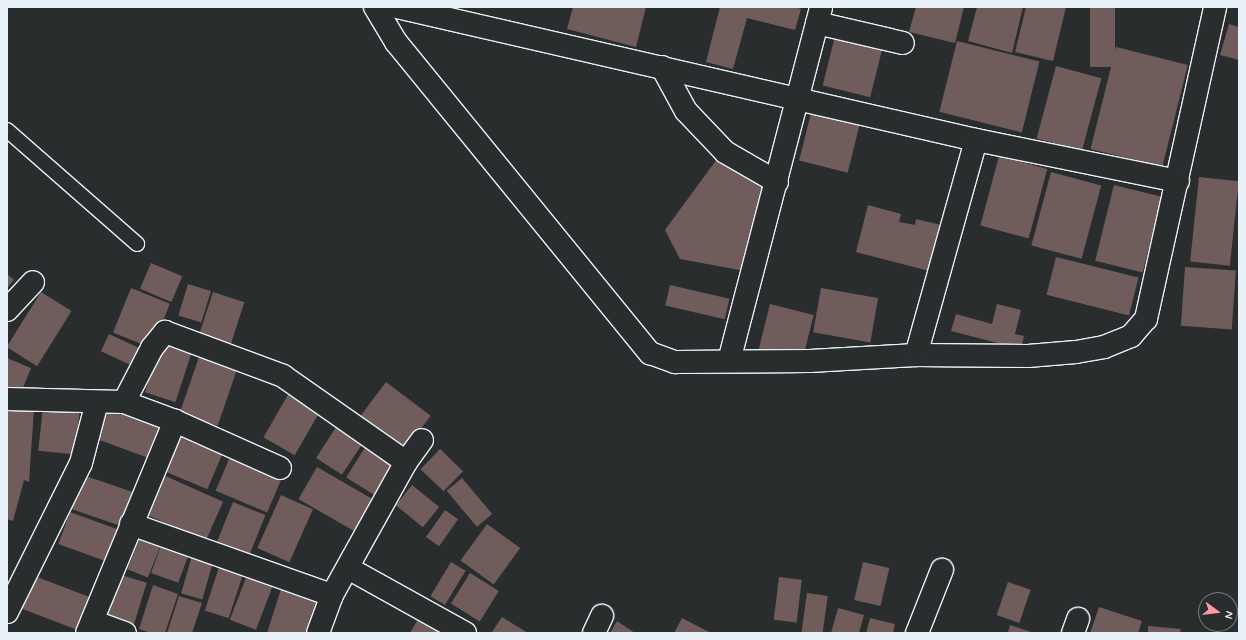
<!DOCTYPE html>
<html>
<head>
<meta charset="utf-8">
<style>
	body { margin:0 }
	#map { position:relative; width:1246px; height:640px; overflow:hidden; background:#2a2d2e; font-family:Mynerve,sans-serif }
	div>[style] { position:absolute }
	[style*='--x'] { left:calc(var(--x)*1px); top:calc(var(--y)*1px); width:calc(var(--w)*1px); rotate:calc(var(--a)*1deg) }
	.building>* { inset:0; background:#6f5c5b; transform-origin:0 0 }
	.roads { filter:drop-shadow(1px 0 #e8f1f8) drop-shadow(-1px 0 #e8f1f8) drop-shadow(0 1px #e8f1f8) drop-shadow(0 -1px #e8f1f8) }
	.lane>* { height:14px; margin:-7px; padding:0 7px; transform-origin:7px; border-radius:7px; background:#2a2d2e }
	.street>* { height:22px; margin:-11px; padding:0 11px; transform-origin:11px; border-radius:11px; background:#2a2d2e }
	span { translate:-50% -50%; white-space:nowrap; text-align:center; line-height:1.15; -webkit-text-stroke:3px #2a2d2e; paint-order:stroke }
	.frame { position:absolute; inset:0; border:8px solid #e8f1f8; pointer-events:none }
	.north { position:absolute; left:1198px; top:592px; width:40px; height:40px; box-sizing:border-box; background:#2a2d2e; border:1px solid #767b7f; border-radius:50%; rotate:105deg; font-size:11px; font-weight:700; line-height:16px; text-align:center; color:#e8f1f8 }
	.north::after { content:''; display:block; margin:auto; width:14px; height:18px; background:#ff9aa2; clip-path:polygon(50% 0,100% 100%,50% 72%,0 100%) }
</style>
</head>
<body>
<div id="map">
	<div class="building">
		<i style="clip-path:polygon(573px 7px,646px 7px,636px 47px,567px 29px)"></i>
		<i style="clip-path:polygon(720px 7px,793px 7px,801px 9px,795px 30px,747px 18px,733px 69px,706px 62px)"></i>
		<i style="clip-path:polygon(916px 7px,964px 7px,955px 43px,909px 32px)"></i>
		<i style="clip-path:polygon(977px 7px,1023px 7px,1012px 53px,968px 41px)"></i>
		<i style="clip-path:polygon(1026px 7px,1066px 7px,1053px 61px,1015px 52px)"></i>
		<i style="left:1090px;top:7px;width:25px;height:60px"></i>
		<i style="clip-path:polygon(1229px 24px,1239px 27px,1239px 60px,1220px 55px)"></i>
		<i style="left:835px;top:36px;width:49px;height:51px;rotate:14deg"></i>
		<i style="left:957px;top:41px;width:85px;height:73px;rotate:14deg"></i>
		<i style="left:1116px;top:47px;width:74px;height:105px;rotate:14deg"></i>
		<i style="left:1056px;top:66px;width:47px;height:75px;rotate:15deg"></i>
		<i style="left:811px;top:113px;width:50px;height:49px;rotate:14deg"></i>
		<i style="left:999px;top:156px;width:50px;height:72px;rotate:15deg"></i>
		<i style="clip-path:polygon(717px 159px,767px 185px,745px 271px,680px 259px,665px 230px)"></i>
		<i style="left:1051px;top:172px;width:52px;height:76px;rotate:15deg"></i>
		<i style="left:1199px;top:177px;width:40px;height:85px;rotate:6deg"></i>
		<i style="left:1114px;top:185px;width:49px;height:78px;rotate:14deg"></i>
		<i style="clip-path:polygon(868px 205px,901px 214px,899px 222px,915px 225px,916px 219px,941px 225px,929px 271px,856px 252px)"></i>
		<i style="left:1056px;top:257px;width:85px;height:39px;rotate:14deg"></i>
		<i style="left:151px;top:263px;width:34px;height:28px;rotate:23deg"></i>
		<i style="left:1185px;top:267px;width:51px;height:59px;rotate:4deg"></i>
		<i style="clip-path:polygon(7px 274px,14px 280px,7px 288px)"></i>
		<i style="left:188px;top:284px;width:24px;height:33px;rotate:17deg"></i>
		<i style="left:670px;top:285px;width:61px;height:21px;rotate:13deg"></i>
		<i style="left:131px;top:288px;width:42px;height:48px;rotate:22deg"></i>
		<i style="left:821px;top:288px;width:58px;height:45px;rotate:10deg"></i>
		<i style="left:41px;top:292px;width:36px;height:65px;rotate:32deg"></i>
		<i style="left:213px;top:292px;width:33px;height:46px;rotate:18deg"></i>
		<i style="left:770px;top:304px;width:45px;height:46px;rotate:14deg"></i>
		<i style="clip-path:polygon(997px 304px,1021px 310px,1015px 334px,1024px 336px,1021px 349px,951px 331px,956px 314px,992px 324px)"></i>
		<i style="left:109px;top:334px;width:41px;height:19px;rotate:25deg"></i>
		<i style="left:162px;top:340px;width:32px;height:55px;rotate:18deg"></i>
		<i style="left:199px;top:357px;width:40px;height:59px;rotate:19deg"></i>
		<i style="clip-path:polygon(7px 358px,31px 368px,21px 393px,7px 387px)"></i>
		<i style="left:386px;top:382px;width:56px;height:45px;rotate:37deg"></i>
		<i style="left:289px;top:393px;width:36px;height:51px;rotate:30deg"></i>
		<i style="left:43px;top:406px;width:37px;height:45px;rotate:6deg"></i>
		<i style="left:108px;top:408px;width:56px;height:33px;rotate:20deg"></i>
		<i style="clip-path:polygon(7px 409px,34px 409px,29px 482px,24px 480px,13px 521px,7px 519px)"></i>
		<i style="left:340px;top:421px;width:31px;height:44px;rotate:33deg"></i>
		<i style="left:178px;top:428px;width:51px;height:45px;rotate:23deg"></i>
		<i style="left:369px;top:441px;width:38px;height:43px;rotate:32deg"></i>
		<i style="left:440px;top:449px;width:32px;height:28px;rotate:44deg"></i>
		<i style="left:232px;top:452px;width:56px;height:42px;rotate:23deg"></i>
		<i style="left:317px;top:467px;width:70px;height:37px;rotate:30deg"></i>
		<i style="left:161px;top:474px;width:68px;height:43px;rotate:24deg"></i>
		<i style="left:83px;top:475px;width:54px;height:36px;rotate:19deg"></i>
		<i style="left:462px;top:478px;width:47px;height:20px;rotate:50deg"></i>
		<i style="left:412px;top:485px;width:35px;height:26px;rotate:39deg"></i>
		<i style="left:281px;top:495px;width:35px;height:58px;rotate:24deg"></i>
		<i style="left:233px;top:502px;width:35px;height:45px;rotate:22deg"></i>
		<i style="left:445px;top:510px;width:16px;height:33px;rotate:35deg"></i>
		<i style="left:70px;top:512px;width:55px;height:34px;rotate:20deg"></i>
		<i style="left:487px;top:524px;width:41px;height:45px;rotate:36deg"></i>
		<i style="left:142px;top:533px;width:22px;height:39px;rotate:22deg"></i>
		<i style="left:163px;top:540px;width:29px;height:35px;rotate:20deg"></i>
		<i style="left:193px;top:552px;width:22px;height:43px;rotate:16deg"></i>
		<i style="left:451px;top:562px;width:17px;height:40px;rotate:31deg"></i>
		<i style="left:863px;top:562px;width:27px;height:39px;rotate:13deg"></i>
		<i style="left:220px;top:564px;width:25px;height:49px;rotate:18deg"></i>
		<i style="left:470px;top:573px;width:34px;height:36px;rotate:32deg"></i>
		<i style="left:118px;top:574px;width:30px;height:45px;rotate:17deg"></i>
		<i style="left:32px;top:575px;width:67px;height:35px;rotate:21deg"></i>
		<i style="left:247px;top:575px;width:28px;height:48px;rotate:21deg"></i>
		<i style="left:779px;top:577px;width:23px;height:43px;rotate:7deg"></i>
		<i style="left:1008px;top:582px;width:24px;height:35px;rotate:19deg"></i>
		<i style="clip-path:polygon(153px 585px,178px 594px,165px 633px,151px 633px,139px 629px)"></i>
		<i style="clip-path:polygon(281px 589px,319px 601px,308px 633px,267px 633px)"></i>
		<i style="left:807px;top:593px;width:21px;height:40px;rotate:8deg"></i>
		<i style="clip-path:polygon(179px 596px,202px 603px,192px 633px,167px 633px)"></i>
		<i style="clip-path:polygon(1099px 607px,1142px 621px,1138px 633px,1090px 633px)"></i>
		<i style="clip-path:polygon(838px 608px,864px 615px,859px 633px,831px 633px)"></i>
		<i style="clip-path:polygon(502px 617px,528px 633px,492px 632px)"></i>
		<i style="clip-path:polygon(682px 618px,711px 633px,674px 633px)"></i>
		<i style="clip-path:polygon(870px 618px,895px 624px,893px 633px,866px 633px)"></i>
		<i style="clip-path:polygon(418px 619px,444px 633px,410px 633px)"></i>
		<i style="clip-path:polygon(617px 621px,635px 633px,610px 633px)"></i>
		<i style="clip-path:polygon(1010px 625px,1034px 633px,1008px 633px)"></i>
		<i style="clip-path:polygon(1148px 626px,1181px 629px,1180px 633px,1148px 633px)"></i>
	</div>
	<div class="roads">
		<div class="lane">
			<i style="--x:7;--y:130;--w:173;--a:41.2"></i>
		</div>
		<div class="street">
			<i style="--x:375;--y:7;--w:41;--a:59"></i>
			<i style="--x:396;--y:42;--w:402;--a:50.8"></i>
			<i style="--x:650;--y:353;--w:27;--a:20"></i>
			<i style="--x:675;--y:362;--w:135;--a:-0.4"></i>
			<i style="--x:810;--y:361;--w:106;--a:-3.2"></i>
			<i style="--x:916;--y:355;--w:112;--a:0.5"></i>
			<i style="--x:1028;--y:356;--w:48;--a:-4.8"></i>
			<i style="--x:1076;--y:352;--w:28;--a:-10"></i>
			<i style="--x:1104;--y:347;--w:29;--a:-22"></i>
			<i style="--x:1131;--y:336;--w:23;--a:-49"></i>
			<i style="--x:1146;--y:319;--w:320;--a:-77.5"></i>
			<i style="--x:397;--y:7;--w:594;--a:12.94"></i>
			<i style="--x:976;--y:140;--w:206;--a:11.5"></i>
			<i style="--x:817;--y:23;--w:88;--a:13.1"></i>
			<i style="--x:662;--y:67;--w:50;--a:61.4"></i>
			<i style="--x:686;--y:111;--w:57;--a:46.4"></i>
			<i style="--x:725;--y:152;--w:60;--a:30"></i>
			<i style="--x:7;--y:310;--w:38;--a:-47"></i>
			<i style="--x:916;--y:355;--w:223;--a:-74.4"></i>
			<i style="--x:729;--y:361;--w:366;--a:-75.4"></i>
			<i style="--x:7;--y:399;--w:117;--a:1.5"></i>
			<i style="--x:124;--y:402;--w:54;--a:20.4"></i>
			<i style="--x:175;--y:421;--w:115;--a:24.1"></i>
			<i style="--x:124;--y:402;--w:61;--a:-62.6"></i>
			<i style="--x:152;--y:348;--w:21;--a:-51"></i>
			<i style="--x:165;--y:332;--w:126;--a:20.4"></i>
			<i style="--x:283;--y:376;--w:150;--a:35"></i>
			<i style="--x:131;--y:524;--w:213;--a:19.5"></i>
			<i style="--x:348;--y:568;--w:134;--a:29.1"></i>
			<i style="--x:7;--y:612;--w:166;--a:-63.6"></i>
			<i style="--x:81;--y:463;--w:63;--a:-75.3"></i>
			<i style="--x:92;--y:621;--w:35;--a:20"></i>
			<i style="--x:87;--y:633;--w:230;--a:-67.5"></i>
			<i style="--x:318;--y:633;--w:40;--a:-69.8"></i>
			<i style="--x:332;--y:595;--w:152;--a:-60.9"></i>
			<i style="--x:406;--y:462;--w:27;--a:-54"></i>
			<i style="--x:594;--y:633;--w:19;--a:-65"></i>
			<i style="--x:917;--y:633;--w:68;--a:-68.4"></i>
			<i style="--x:1073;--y:633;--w:15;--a:-70"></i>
		</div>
	</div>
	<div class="frame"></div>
	<div class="north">N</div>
</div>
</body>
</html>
